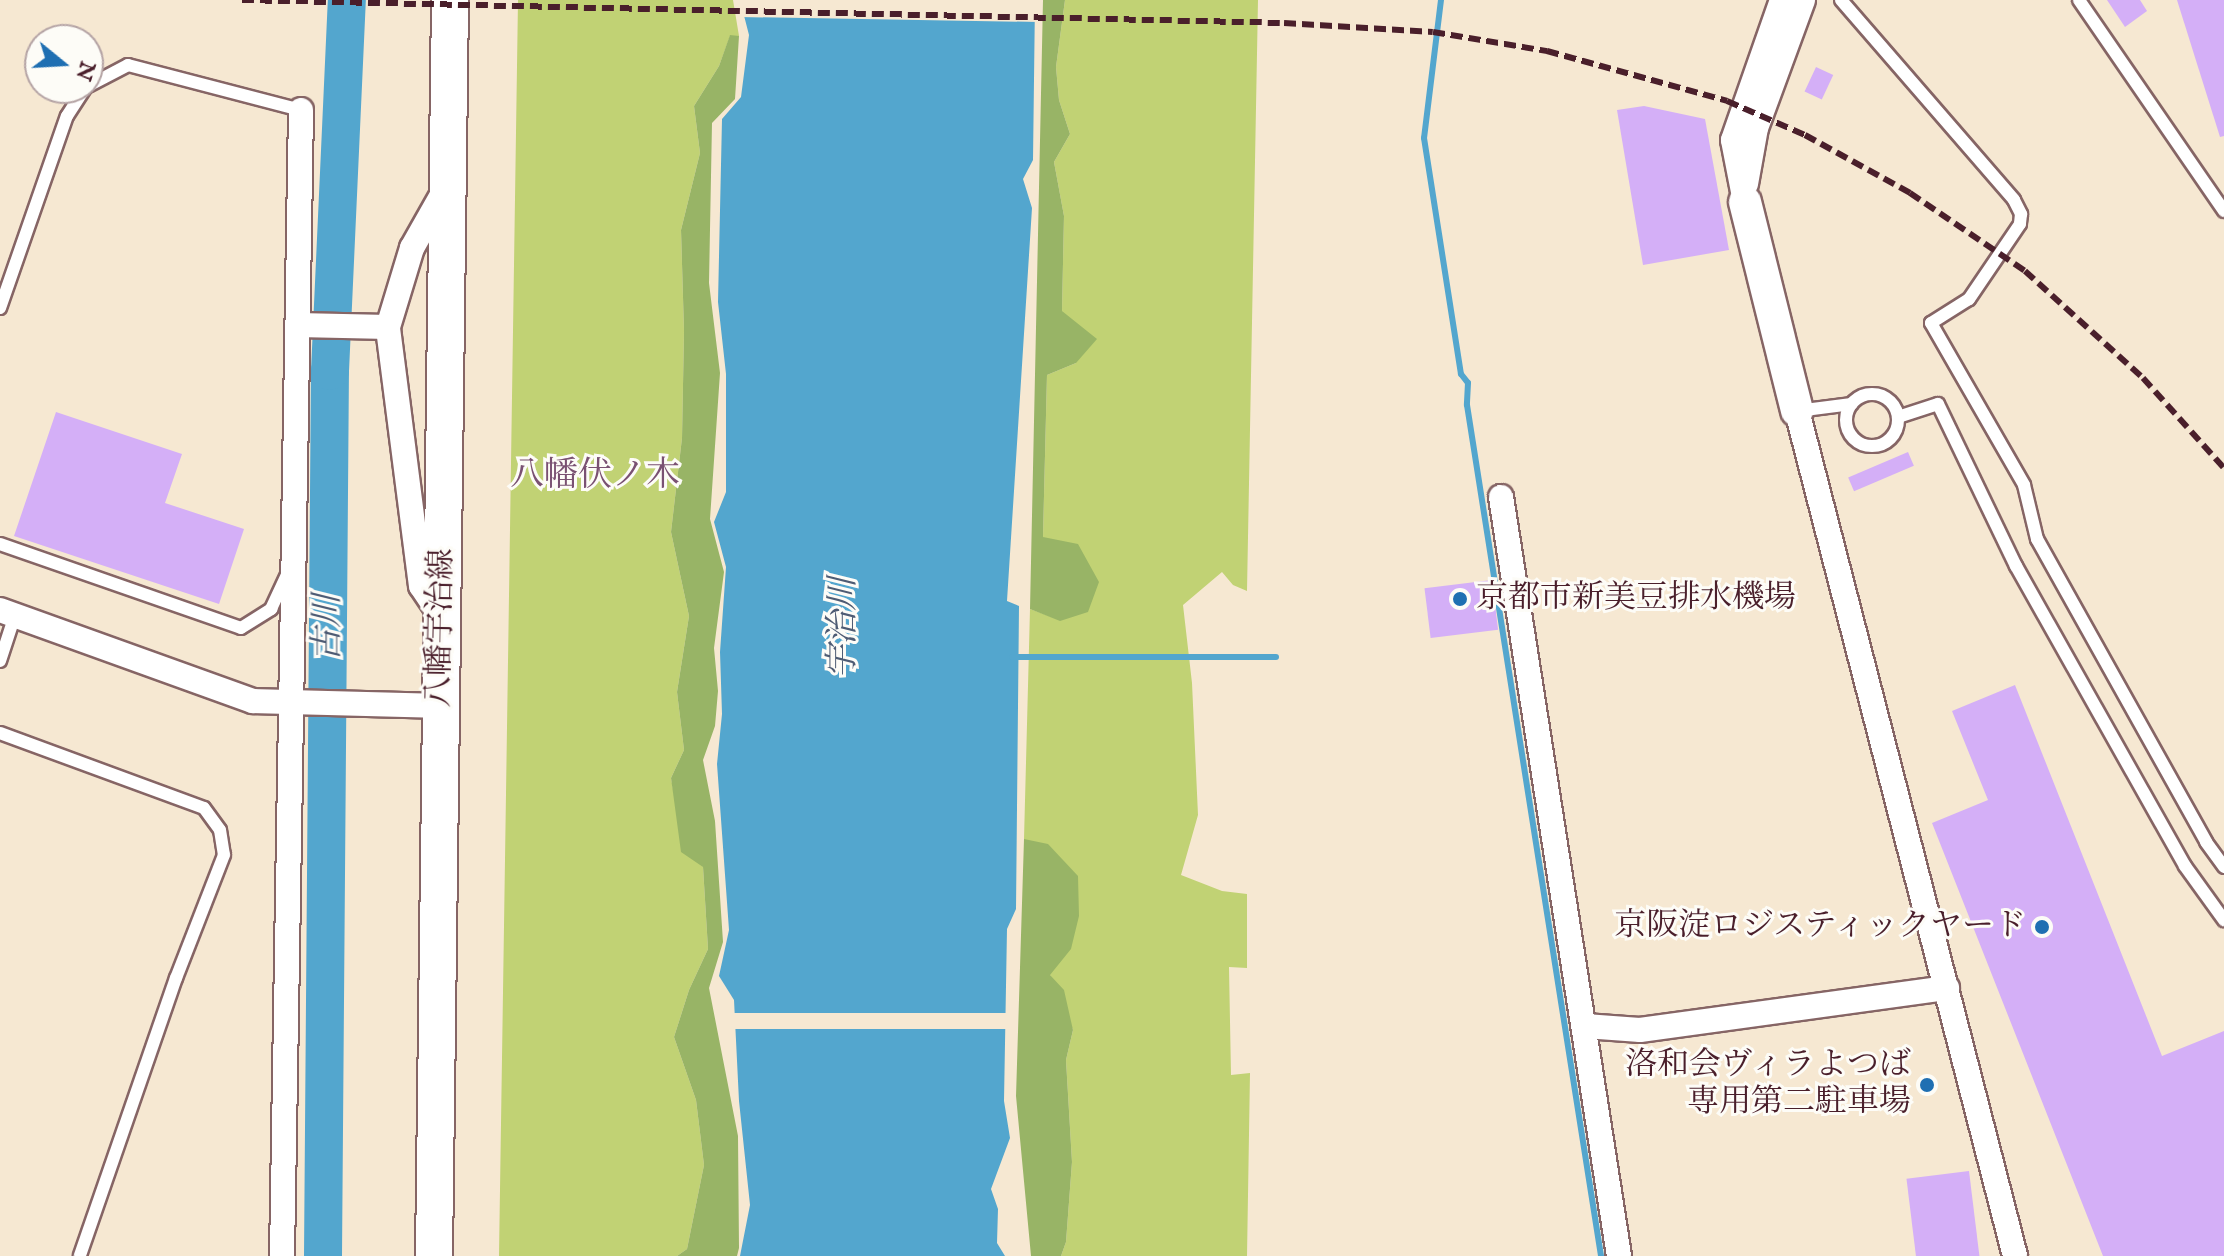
<!DOCTYPE html>
<html>
<head>
<meta charset="utf-8">
<style>
	body { margin:0 }
	#map { position:relative; width:2224px; height:1256px; overflow:hidden; background:#f6e8d2; font-family:"IM FELL English","Noto Serif JP",serif }
	div>[style] { position:absolute }
	[style*='--x'] { left:calc(var(--x)*1px); top:calc(var(--y)*1px); width:calc(var(--w)*1px); rotate:calc(var(--a)*1deg) }
	.green>* { inset:0; background:#c1d274 }
	.forest>* { inset:0; background:#98b466 }
	.water>* { inset:0; background:#53a6ce }
	.pier>* { inset:0; background:#f6e8d2; transform-origin:0 0 }
	.stream>* { height:6px; margin:-3px; padding:0 3px; transform-origin:3px; border-radius:3px; background:#53a6ce }
	.river>* { height:38px; margin:-19px; padding:0 19px; transform-origin:19px; border-radius:19px; background:#53a6ce }
	.building>* { inset:0; background:#d4aff7; transform-origin:0 0 }
	.roads { filter:drop-shadow(2px 0 #866565) drop-shadow(-2px 0 #866565) drop-shadow(0 2px #866565) drop-shadow(0 -2px #866565) }
	.lane>* { height:12px; margin:-6px; padding:0 6px; transform-origin:6px; border-radius:6px; background:#fff }
	.lane>.ring { margin:-6px; padding:0; box-sizing:content-box; background:none; border:12px solid #fff; border-radius:50% }
	.street>* { height:24px; margin:-12px; padding:0 12px; transform-origin:12px; border-radius:12px; background:#fff }
	.secondary>* { height:32px; margin:-16px; padding:0 16px; transform-origin:16px; border-radius:16px; background:#fff }
	.primary>* { height:36px; margin:-18px; padding:0 18px; transform-origin:18px; border-radius:18px; background:#fff }
	.rail>* { height:6px; margin-top:-3px; transform-origin:0; background:repeating-linear-gradient(90deg,#4a1f2b 0 12px,transparent 0 18px) }
	.dots>* { width:22px; height:22px; translate:-50% -50%; box-sizing:border-box; border:4px solid #fdfcf7; border-radius:50% }
	span { translate:-50% -50%; white-space:nowrap; text-align:center; line-height:1.15; -webkit-text-stroke:6px #fdfcf7; paint-order:stroke }
	.poi-label { font-size:32px; color:#4a1f2b }
	.left { translate:0 -50%; text-align:left }
	.right { translate:-100% -50%; text-align:right }
	.street-label { font-size:32px; color:#4a1f2b }
	.neighbourhood-label { font-size:34px; color:#7a5172 }
	.water-label { font-size:34px; color:#4e5c74; font-style:italic }
	.north { position:absolute; left:24px; top:24px; width:80px; height:80px; box-sizing:border-box; background:#fdfcf7; border:2px solid #b5a4a5; border-radius:50%; rotate:108deg; font-size:22px; font-weight:700; line-height:32px; text-align:center; color:#4a1f2b }
	.north::after { content:''; display:block; margin:auto; width:28px; height:36px; background:#1f6fb2; clip-path:polygon(50% 0,100% 100%,50% 72%,0 100%) }
</style>
</head>
<body>
<div id="map">
	<div class="green">
		<i style="clip-path:polygon(518px 0,733px 0,739px 36px,730px 36px,719px 66px,694px 106px,700px 153px,681px 230px,684px 331px,682px 438px,671px 532px,689px 616px,677px 692px,684px 750px,671px 778px,677px 811px,703px 867px,708px 949px,689px 990px,674px 1037px,696px 1100px,704px 1165px,687px 1249px,677px 1256px,499px 1256px)"></i>
		<i style="clip-path:polygon(1065px 0,1258px 0,1247px 591px,1233px 585px,1222px 572px,1183px 605px,1192px 683px,1198px 815px,1181px 875px,1222px 891px,1247px 894px,1247px 968px,1229px 967px,1231px 1075px,1250px 1073px,1247px 1256px,1061px 1256px,1066px 1242px,1072px 1162px,1066px 1060px,1073px 1030px,1050px 975px,1024px 839px,1030px 609px,1060px 620px,1043px 537px,1047px 375px,1076px 363px,1062px 311px,1064px 216px,1054px 162px,1070px 134px,1059px 100px,1056px 67px)"></i>
	</div>
	<div class="forest">
		<i style="clip-path:polygon(1043px 0,1065px 0,1056px 67px,1059px 100px,1070px 134px,1054px 162px,1064px 216px,1062px 311px,1097px 339px,1076px 363px,1047px 375px,1043px 537px,1078px 544px,1099px 582px,1088px 612px,1060px 621px,1030px 609px)"></i>
		<i style="clip-path:polygon(730px 35px,739px 36px,735px 99px,712px 123px,709px 283px,720px 373px,710px 519px,724px 572px,714px 648px,718px 691px,715px 726px,703px 760px,715px 821px,723px 942px,709px 988px,738px 1136px,739px 1248px,737px 1256px,677px 1256px,687px 1249px,704px 1165px,696px 1100px,674px 1037px,689px 990px,708px 949px,703px 867px,681px 852px,671px 778px,684px 750px,677px 692px,689px 616px,671px 532px,682px 438px,684px 331px,681px 230px,700px 153px,694px 106px,719px 66px)"></i>
		<i style="clip-path:polygon(1024px 839px,1048px 844px,1078px 876px,1079px 916px,1071px 949px,1050px 975px,1064px 990px,1073px 1030px,1066px 1060px,1072px 1162px,1066px 1242px,1061px 1256px,1031px 1256px,1016px 1096px)"></i>
	</div>
	<div class="water">
		<i style="clip-path:polygon(740px 0,1035px 0,1033px 160px,1023px 179px,1032px 208px,1007px 601px,1019px 606px,1016px 909px,1007px 929px,1004px 1101px,1010px 1138px,991px 1189px,998px 1209px,997px 1243px,1005px 1256px,740px 1256px,750px 1205px,739px 1101px,734px 1000px,719px 976px,729px 930px,717px 764px,722px 714px,720px 652px,726px 567px,714px 522px,726px 492px,726px 374px,718px 302px,722px 119px,741px 97px,749px 35px)"></i>
	</div>
	<div class="pier">
		<i style="clip-path:polygon(736px 0,1039px 0,1039px 22px,740px 17px)"></i>
		<i style="left:731px;top:1013px;width:279px;height:16px"></i>
	</div>
	<div class="stream">
		<i style="--x:1441;--y:0;--w:139;--a:97"></i>
		<i style="--x:1424;--y:138;--w:239;--a:81.1"></i>
		<i style="--x:1461;--y:374;--w:11;--a:52"></i>
		<i style="--x:1468;--y:383;--w:22;--a:93"></i>
		<i style="--x:1467;--y:405;--w:861;--a:81.05"></i>
		<i style="--x:1012;--y:657;--w:264;--a:0"></i>
	</div>
	<div class="river">
		<i style="--x:323;--y:1256;--w:885;--a:-89.55"></i>
		<i style="--x:330;--y:371;--w:371;--a:-87.4"></i>
	</div>
	<div class="building">
		<i style="clip-path:polygon(2107px 0,2140px 0,2147px 11px,2125px 27px)"></i>
		<i style="clip-path:polygon(2177px 0,2224px 0,2224px 136px,2220px 137px)"></i>
		<i style="left:1816px;top:67px;width:19px;height:27px;rotate:25deg"></i>
		<i style="clip-path:polygon(1644px 106px,1705px 119px,1729px 250px,1643px 265px,1617px 110px)"></i>
		<i style="clip-path:polygon(56px 412px,182px 454px,165px 503px,244px 529px,219px 604px,14px 536px)"></i>
		<i style="left:1908px;top:452px;width:15px;height:65px;rotate:67deg"></i>
		<i style="left:1492px;top:580px;width:50px;height:68px;rotate:83deg"></i>
		<i style="clip-path:polygon(2015px 685px,2162px 1056px,2224px 1031px,2224px 1256px,2103px 1256px,1932px 823px,1988px 800px,1952px 711px)"></i>
		<i style="left:1969px;top:1171px;width:86px;height:63px;rotate:83deg"></i>
	</div>
	<div class="roads">
		<div class="lane">
			<i style="--x:1841;--y:0;--w:264;--a:49.1"></i>
			<i style="--x:2014;--y:200;--w:16;--a:63"></i>
			<i style="--x:2021;--y:214;--w:10;--a:96"></i>
			<i style="--x:2020;--y:224;--w:91;--a:124.2"></i>
			<i style="--x:1969;--y:299;--w:45;--a:147.7"></i>
			<i style="--x:1931;--y:323;--w:187;--a:60.1"></i>
			<i style="--x:2024;--y:485;--w:56;--a:76.5"></i>
			<i style="--x:2037;--y:539;--w:347;--a:60.8"></i>
			<i style="--x:2206;--y:842;--w:31;--a:54"></i>
			<i style="--x:2079;--y:0;--w:256;--a:55.5"></i>
			<i style="--x:88;--y:86;--w:45;--a:-27.7"></i>
			<i style="--x:128;--y:65;--w:179;--a:14.6"></i>
			<i style="--x:0;--y:308;--w:203;--a:-70.8"></i>
			<i style="--x:67;--y:116;--w:33;--a:-57"></i>
			<i class="ring" style="left:1846px;top:394px;width:40px;height:40px"></i>
			<i style="--x:1797;--y:411;--w:55;--a:-7.3"></i>
			<i style="--x:1898;--y:417;--w:42;--a:-18"></i>
			<i style="--x:1938;--y:404;--w:180;--a:64.3"></i>
			<i style="--x:2016;--y:566;--w:344;--a:60.6"></i>
			<i style="--x:2185;--y:866;--w:67;--a:54.2"></i>
			<i style="--x:0;--y:544;--w:255;--a:19.2"></i>
			<i style="--x:241;--y:628;--w:36;--a:-32"></i>
			<i style="--x:271;--y:609;--w:38;--a:-65"></i>
			<i style="--x:0;--y:661;--w:48;--a:-71.9"></i>
			<i style="--x:0;--y:733;--w:217;--a:20.2"></i>
			<i style="--x:204;--y:808;--w:27;--a:54"></i>
			<i style="--x:220;--y:830;--w:25;--a:81"></i>
			<i style="--x:224;--y:855;--w:132;--a:111.3"></i>
			<i style="--x:176;--y:978;--w:294;--a:109.1"></i>
		</div>
		<div class="street">
			<i style="--x:1746;--y:184;--w:57;--a:-79.9"></i>
			<i style="--x:1756;--y:128;--w:136;--a:-69.8"></i>
			<i style="--x:1745;--y:202;--w:63;--a:-101"></i>
			<i style="--x:1733;--y:140;--w:148;--a:-70.7"></i>
			<i style="--x:298;--y:325;--w:90;--a:1.3"></i>
			<i style="--x:1797;--y:411;--w:873;--a:75.53"></i>
			<i style="--x:1501;--y:497;--w:768;--a:81.16"></i>
			<i style="--x:0;--y:610;--w:269;--a:19.8"></i>
			<i style="--x:253;--y:701;--w:188;--a:1.5"></i>
			<i style="--x:442;--y:617;--w:37;--a:-124"></i>
			<i style="--x:421;--y:586;--w:261;--a:-97.3"></i>
			<i style="--x:388;--y:327;--w:83;--a:-73.1"></i>
			<i style="--x:412;--y:248;--w:69;--a:-60.5"></i>
			<i style="--x:1585;--y:1026;--w:55;--a:4.2"></i>
			<i style="--x:1640;--y:1030;--w:310;--a:-7.8"></i>
			<i style="--x:282;--y:1256;--w:1146;--a:-89.05"></i>
		</div>
		<div class="secondary">
			<i style="--x:1745;--y:202;--w:215;--a:76"></i>
		</div>
		<div class="primary">
			<i style="--x:434;--y:1256;--w:1256;--a:-89.27"></i>
		</div>
	</div>
	<div class="rail">
		<i style="--x:242;--y:0;--w:1042;--a:1.26"></i>
		<i style="--x:1284;--y:23;--w:149;--a:3.5"></i>
		<i style="--x:1433;--y:32;--w:116;--a:9.5"></i>
		<i style="--x:1547;--y:51;--w:187;--a:15.5"></i>
		<i style="--x:1727;--y:101;--w:85;--a:23.6"></i>
		<i style="--x:1805;--y:135;--w:120;--a:28.9"></i>
		<i style="--x:1910;--y:193;--w:139;--a:34.1"></i>
		<i style="--x:2025;--y:271;--w:159;--a:42.2"></i>
		<i style="--x:2143;--y:378;--w:121;--a:48"></i>
	</div>
	<div class="dots">
		<i style="left:1460px;top:599px;background:#1f6fb2"></i>
		<i style="left:2042px;top:927px;background:#1f6fb2"></i>
		<i style="left:1927px;top:1085px;background:#1f6fb2"></i>
	</div>
	<div class="poi-label">
		<span class="left" style="left:1476px;top:599px">京都市新美豆排水機場</span>
		<span class="right" style="left:2026px;top:927px">京阪淀ロジスティックヤード</span>
		<span class="right" style="left:1911px;top:1085px">洛和会ヴィラよつば<br>専用第二駐車場</span>
	</div>
	<div class="street-label">
		<span style="left:442px;top:628px;rotate:-89deg">八幡宇治線</span>
	</div>
	<div class="neighbourhood-label">
		<span style="left:595px;top:476px">八幡伏ノ木</span>
	</div>
	<div class="water-label">
		<span style="left:328px;top:628px;rotate:-90deg">古川</span>
		<span style="left:844px;top:628px;rotate:-90deg">宇治川</span>
	</div>
	<div class="north">N</div>
</div>
</body>
</html>
